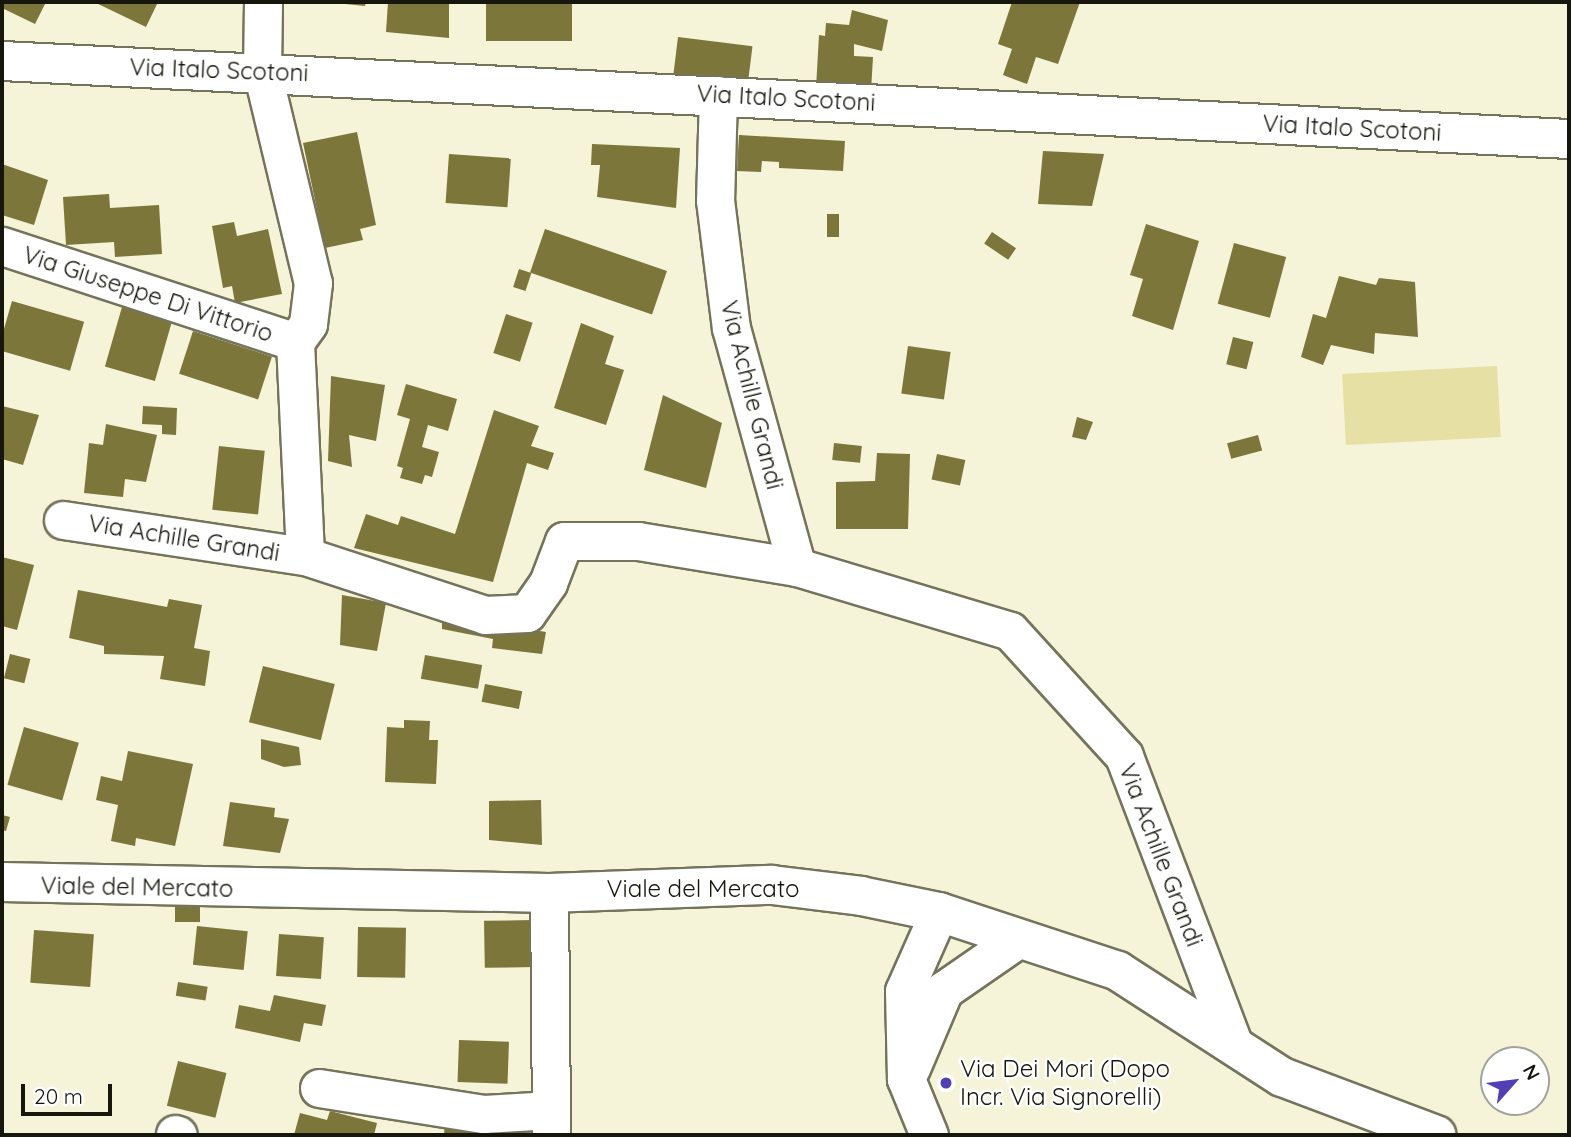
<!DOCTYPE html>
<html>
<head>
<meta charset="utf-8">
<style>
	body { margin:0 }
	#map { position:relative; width:1571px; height:1137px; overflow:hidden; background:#f5f3d8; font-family:Quicksand,sans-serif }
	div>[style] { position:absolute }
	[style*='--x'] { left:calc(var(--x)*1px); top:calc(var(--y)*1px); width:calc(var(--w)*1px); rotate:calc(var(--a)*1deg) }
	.green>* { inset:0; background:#e6e0a4; transform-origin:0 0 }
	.building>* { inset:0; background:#7c763a; transform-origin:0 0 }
	.roads { filter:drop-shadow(2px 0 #75735b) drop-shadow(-2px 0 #75735b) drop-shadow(0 2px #75735b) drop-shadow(0 -2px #75735b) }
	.street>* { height:37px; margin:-18.5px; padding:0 18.5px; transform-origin:18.5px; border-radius:18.5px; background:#fff }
	.secondary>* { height:38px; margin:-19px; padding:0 19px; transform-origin:19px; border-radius:19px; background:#fff }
	.dots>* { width:19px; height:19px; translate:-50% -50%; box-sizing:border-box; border:4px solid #fff; border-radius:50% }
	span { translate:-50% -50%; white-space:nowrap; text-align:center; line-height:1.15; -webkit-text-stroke:5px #fff; paint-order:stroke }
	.street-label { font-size:24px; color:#16160c }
	.poi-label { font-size:24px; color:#16160c }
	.left { translate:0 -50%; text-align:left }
	.frame { position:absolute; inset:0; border:4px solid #16160c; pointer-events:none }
	.north { position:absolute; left:1480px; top:1046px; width:70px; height:70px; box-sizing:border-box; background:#fff; border:2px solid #a2a29e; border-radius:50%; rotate:62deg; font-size:19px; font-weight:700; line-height:28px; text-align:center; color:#16160c }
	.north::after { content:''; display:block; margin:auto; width:24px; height:32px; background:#513fb6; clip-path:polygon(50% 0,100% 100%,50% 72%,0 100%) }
	.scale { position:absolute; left:21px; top:1084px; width:91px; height:32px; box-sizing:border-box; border:4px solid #16160c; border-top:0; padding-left:9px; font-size:21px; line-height:24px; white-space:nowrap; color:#16160c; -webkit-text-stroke:5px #fff; paint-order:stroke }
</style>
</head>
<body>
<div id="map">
	<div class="green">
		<i style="left:1497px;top:366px;width:71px;height:155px;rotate:87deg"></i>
	</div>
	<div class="building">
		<i style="clip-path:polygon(2px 2px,46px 2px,35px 24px,2px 8px)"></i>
		<i style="clip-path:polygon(94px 2px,158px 2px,146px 27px)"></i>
		<i style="clip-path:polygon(325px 2px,366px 2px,365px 6px)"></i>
		<i style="clip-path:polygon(388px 2px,449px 2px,449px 38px,386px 32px)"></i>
		<i style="left:486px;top:2px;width:86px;height:39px"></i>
		<i style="clip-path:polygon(1012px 2px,1080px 2px,1058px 64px,1036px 57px,1027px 84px,1003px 75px,1012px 49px,998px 44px)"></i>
		<i style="clip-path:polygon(852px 10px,888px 20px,882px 51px,854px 44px,854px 56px,873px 57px,871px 91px,816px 88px,819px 35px,825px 36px,826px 23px,849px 25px)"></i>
		<i style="left:678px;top:37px;width:75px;height:43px;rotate:7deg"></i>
		<i style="clip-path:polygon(357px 132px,376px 225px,360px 229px,363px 240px,325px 248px,303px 143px)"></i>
		<i style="clip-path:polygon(739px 135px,845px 141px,843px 171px,779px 168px,779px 162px,762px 161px,761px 172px,737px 171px)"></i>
		<i style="clip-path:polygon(592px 144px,680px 148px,676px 208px,597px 197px,600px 165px,591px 165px)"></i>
		<i style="clip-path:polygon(1043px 151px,1104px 154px,1092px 206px,1038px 204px)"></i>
		<i style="left:449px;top:154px;width:62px;height:49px;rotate:4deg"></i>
		<i style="clip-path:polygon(2px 164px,48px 180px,34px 225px,2px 215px)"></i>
		<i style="clip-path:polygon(109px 194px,110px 208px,159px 205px,162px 254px,115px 257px,114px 242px,66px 245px,63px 197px)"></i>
		<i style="left:827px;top:214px;width:12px;height:23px"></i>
		<i style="clip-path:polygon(234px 222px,237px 236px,268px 229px,282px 294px,235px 303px,232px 286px,223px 288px,212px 226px)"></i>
		<i style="clip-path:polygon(1146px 224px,1199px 241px,1173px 330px,1132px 316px,1143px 279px,1130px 275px)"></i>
		<i style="left:545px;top:229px;width:129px;height:46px;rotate:19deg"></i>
		<i style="left:992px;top:232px;width:29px;height:14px;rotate:34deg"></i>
		<i style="left:1234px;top:243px;width:54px;height:63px;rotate:15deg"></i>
		<i style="left:519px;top:269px;width:13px;height:19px;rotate:18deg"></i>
		<i style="clip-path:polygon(1339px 276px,1376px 285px,1379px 278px,1415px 282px,1418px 337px,1375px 333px,1374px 354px,1331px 345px,1323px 365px,1301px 357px,1313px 314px,1326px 318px)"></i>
		<i style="left:12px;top:301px;width:75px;height:51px;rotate:16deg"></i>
		<i style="left:122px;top:307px;width:52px;height:62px;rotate:16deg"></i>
		<i style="left:506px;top:314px;width:28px;height:41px;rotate:18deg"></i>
		<i style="clip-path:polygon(581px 323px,614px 336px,605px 364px,624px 370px,606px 425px,554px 408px)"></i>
		<i style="left:193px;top:331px;width:83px;height:45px;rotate:18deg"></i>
		<i style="left:1233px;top:337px;width:21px;height:28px;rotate:14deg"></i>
		<i style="left:908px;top:346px;width:43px;height:48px;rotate:8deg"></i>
		<i style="clip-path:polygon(331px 376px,385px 385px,376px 441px,349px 435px,352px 467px,328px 461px)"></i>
		<i style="clip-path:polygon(406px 384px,457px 399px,448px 431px,428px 425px,422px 447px,439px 452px,432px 477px,425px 475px,422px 484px,400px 478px,403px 468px,397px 466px,410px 419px,397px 415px)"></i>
		<i style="clip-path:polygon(663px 395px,722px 423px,706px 488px,644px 470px)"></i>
		<i style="clip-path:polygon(2px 406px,39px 415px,23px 465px,2px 459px)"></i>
		<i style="clip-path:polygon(143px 406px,177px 408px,176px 435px,162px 434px,162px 425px,142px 424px)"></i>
		<i style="clip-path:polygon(494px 410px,539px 426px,531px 446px,554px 453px,548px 470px,527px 463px,493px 582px,354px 548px,366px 514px,398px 525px,401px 516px,455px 534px)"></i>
		<i style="clip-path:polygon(1077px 417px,1093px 422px,1086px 440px,1072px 437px)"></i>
		<i style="clip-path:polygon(106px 424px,157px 435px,146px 482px,125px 479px,123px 497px,84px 493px,89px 443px,103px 445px)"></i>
		<i style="left:1258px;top:435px;width:16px;height:32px;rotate:75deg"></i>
		<i style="left:834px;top:443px;width:28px;height:17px;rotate:6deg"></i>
		<i style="left:219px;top:446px;width:46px;height:64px;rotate:6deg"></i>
		<i style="clip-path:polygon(877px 453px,910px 454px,908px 529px,836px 529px,836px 482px,875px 481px)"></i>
		<i style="left:937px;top:454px;width:29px;height:26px;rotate:12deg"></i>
		<i style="clip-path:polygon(2px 557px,34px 565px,17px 630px,2px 626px)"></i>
		<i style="clip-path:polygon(78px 590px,167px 607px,169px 599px,202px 605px,194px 648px,210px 651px,205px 686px,160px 679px,164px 656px,104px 654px,104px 646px,69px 638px)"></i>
		<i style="clip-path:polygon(342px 595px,386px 603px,377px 651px,340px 645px)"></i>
		<i style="clip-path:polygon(442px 614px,546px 632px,542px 654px,492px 648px,493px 639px,442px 629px)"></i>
		<i style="left:10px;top:654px;width:21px;height:25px;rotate:14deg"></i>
		<i style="left:425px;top:655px;width:58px;height:24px;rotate:10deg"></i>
		<i style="left:263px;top:666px;width:74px;height:58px;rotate:14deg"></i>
		<i style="left:485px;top:684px;width:38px;height:18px;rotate:11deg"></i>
		<i style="clip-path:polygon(404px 720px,430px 721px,429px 740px,438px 740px,436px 784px,385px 782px,387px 727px,404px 728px)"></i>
		<i style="left:24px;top:727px;width:57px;height:60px;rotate:16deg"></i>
		<i style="clip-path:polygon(261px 739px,299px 747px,301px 765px,284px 767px,261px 759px)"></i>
		<i style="clip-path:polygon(128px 751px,193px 764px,175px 846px,136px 838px,135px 846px,111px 841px,118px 805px,96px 800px,101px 776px,122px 781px)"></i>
		<i style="clip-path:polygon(541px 800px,542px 845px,489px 840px,489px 801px)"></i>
		<i style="clip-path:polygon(230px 802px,275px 808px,274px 817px,289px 819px,280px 853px,223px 846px)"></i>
		<i style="clip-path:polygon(2px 815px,10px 817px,6px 831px,2px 830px)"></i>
		<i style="left:175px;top:907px;width:25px;height:15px"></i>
		<i style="left:534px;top:920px;width:47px;height:50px;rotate:89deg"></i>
		<i style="left:197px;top:926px;width:51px;height:39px;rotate:6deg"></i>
		<i style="left:358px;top:927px;width:48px;height:50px;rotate:1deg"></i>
		<i style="left:34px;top:930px;width:60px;height:53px;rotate:4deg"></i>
		<i style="left:279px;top:934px;width:45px;height:42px;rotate:4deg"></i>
		<i style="left:178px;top:982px;width:30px;height:14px;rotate:9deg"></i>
		<i style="clip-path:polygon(274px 995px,326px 1005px,322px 1026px,304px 1023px,300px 1042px,235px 1028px,239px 1005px,270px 1011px)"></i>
		<i style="left:459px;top:1040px;width:50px;height:42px;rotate:2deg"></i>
		<i style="left:178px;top:1061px;width:50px;height:46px;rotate:14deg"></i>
		<i style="clip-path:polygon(330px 1111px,377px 1123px,374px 1135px,294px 1135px,300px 1113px,327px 1120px)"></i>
		<i style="clip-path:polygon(445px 1121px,480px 1125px,478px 1135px,444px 1135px)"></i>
	</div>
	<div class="roads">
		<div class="street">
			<i style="--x:263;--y:2;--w:69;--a:90.8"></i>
			<i style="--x:262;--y:71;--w:218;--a:76.5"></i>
			<i style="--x:313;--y:283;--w:41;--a:97"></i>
			<i style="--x:308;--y:324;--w:22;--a:126"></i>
			<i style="--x:295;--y:342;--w:214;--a:87.3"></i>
			<i style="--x:305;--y:556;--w:189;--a:18.1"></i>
			<i style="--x:485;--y:615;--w:42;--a:-2.7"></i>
			<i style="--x:527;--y:613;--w:37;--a:-55"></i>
			<i style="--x:548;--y:583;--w:45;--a:-69.1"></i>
			<i style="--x:564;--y:541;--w:74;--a:0"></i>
			<i style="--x:638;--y:541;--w:161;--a:9.3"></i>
			<i style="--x:797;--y:567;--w:222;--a:16.7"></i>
			<i style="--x:1010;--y:631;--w:169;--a:47.6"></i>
			<i style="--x:1124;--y:756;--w:310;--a:69.2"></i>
			<i style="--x:718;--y:95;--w:105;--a:91.6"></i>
			<i style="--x:715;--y:200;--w:129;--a:82.9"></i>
			<i style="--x:731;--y:328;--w:248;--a:74.6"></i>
			<i style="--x:2;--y:246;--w:308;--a:18.1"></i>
			<i style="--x:63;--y:520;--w:245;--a:8.5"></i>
			<i style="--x:549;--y:893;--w:242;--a:89.5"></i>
			<i style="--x:911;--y:1068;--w:85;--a:-67.1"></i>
			<i style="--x:944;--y:990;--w:91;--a:-34.7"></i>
			<i style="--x:319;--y:1088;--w:167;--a:9"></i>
			<i style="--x:484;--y:1114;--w:67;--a:-3.4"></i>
			<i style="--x:175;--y:1134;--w:3;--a:18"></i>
			<i style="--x:929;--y:1135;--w:61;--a:-112.3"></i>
			<i style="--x:906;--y:1079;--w:88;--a:-91.3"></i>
			<i style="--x:904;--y:991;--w:86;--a:-66.1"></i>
		</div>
		<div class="secondary">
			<i style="--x:2;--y:61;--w:1569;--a:2.85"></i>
			<i style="--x:2;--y:882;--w:547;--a:1.15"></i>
			<i style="--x:549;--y:893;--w:223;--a:-2.1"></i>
			<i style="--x:772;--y:885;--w:90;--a:7"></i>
			<i style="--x:861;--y:896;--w:80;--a:11.6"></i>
			<i style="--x:939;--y:912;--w:188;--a:18.2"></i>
			<i style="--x:1118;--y:971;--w:195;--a:32.9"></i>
			<i style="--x:1282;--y:1077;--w:165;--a:20.6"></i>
		</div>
	</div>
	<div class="dots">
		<i style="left:946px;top:1083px;background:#513fb6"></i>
	</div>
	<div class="street-label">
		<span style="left:219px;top:70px;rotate:2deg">Via Italo Scotoni</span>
		<span style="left:786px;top:98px;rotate:3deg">Via Italo Scotoni</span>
		<span style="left:1352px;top:128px;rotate:3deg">Via Italo Scotoni</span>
		<span style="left:148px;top:294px;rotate:18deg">Via Giuseppe Di Vittorio</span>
		<span style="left:752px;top:395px;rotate:76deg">Via Achille Grandi</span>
		<span style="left:184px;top:538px;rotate:9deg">Via Achille Grandi</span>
		<span style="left:1161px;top:855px;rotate:69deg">Via Achille Grandi</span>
		<span style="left:137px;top:887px;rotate:1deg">Viale del Mercato</span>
		<span style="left:703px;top:889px">Viale del Mercato</span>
	</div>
	<div class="poi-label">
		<span class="left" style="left:960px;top:1083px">Via Dei Mori (Dopo<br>Incr. Via Signorelli)</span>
	</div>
	<div class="frame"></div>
	<div class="north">N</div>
	<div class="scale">20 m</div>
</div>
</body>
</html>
